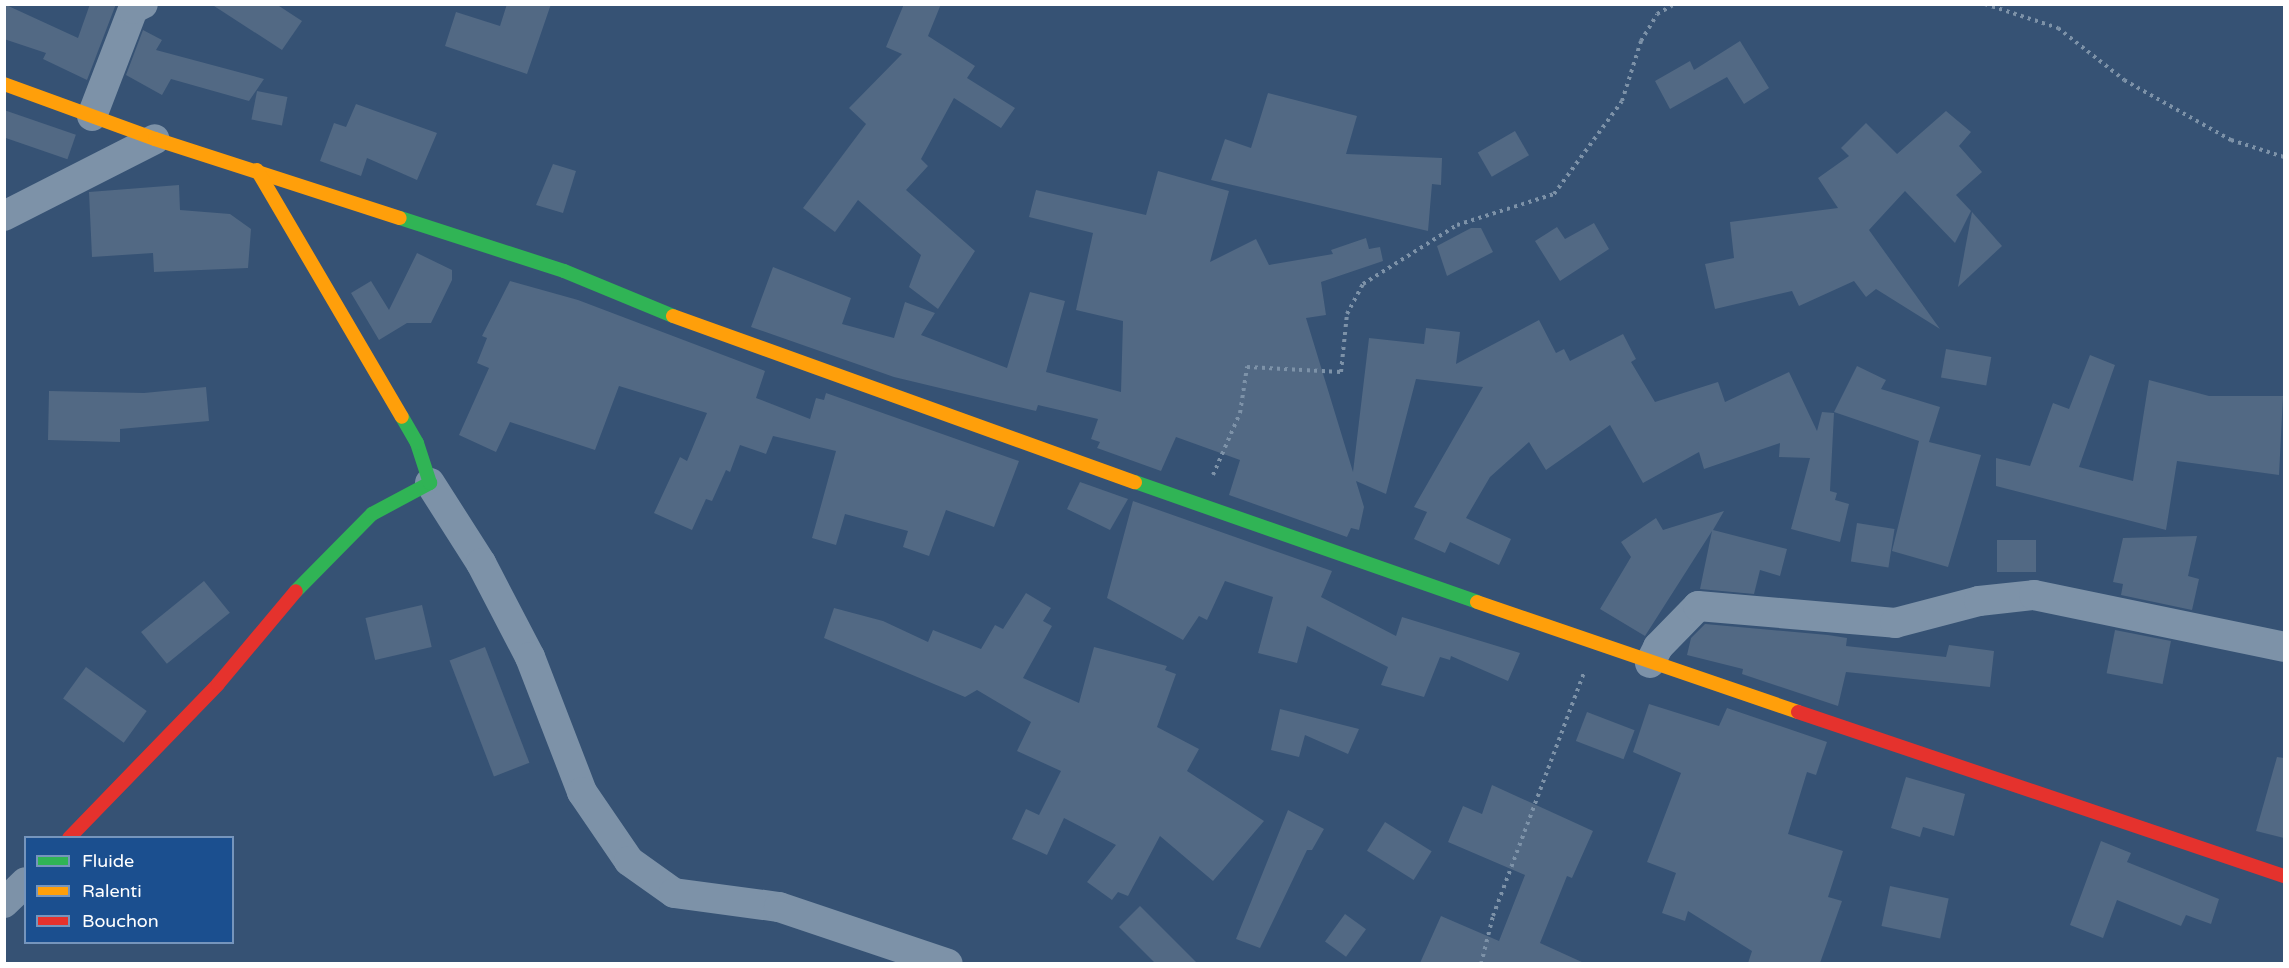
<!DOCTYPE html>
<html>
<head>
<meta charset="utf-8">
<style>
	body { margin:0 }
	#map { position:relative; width:2289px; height:968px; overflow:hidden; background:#365274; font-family:"Varela Round",sans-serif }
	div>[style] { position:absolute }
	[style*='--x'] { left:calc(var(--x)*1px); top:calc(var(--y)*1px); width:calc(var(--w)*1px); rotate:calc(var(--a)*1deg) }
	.building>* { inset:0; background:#526984; transform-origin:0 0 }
	.path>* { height:4px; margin-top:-2px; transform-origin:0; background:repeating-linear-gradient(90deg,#7d92a8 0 3px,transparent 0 7.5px) }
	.street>* { height:30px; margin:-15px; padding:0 15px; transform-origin:15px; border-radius:15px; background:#7d92a8 }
	.fast>* { height:14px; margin:-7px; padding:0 7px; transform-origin:7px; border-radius:7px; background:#30b455 }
	.slow>* { height:14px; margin:-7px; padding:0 7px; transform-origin:7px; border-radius:7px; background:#ff9f0a }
	.jam>* { height:14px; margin:-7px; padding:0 7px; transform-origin:7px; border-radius:7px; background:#e5322d }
	span { translate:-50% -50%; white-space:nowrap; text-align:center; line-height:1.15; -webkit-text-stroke:4.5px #1b4f8f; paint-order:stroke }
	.frame { position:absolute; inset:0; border:6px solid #fff; pointer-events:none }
	.legend { position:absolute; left:24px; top:836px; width:210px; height:108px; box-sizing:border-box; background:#1b4f8f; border:2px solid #7695bc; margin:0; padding:8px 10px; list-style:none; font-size:18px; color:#fff }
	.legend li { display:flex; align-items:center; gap:12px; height:30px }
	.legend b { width:30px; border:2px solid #7695bc }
</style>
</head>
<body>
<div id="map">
	<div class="building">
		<i style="clip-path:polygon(4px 4px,78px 38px,90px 4px,116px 4px,87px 80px,43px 59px,46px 53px,4px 39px)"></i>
		<i style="clip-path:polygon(211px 4px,276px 4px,302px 21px,282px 50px)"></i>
		<i style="clip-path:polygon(507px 4px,551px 4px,527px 74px,445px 46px,456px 12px,500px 26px)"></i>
		<i style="clip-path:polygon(904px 4px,941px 4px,928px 36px,975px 66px,967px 78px,1015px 108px,1001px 128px,954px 98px,921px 159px,928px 166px,906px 190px,975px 251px,938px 309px,909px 287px,921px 255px,858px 200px,835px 232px,803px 208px,866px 124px,849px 108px,902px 54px,886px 47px)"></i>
		<i style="clip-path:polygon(143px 30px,162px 40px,156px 50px,264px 79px,249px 101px,171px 79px,162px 95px,126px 75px)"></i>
		<i style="clip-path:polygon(1740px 41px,1769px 88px,1744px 104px,1727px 77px,1670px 109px,1655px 81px,1690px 61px,1694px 70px)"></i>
		<i style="left:257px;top:91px;width:31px;height:29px;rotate:11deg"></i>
		<i style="clip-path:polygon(1268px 93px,1357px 116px,1346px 154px,1442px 158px,1441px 185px,1432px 184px,1428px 231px,1211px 180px,1225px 139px,1251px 148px)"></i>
		<i style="clip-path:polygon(356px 104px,437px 133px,417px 180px,367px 158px,361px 176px,320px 161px,334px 123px,346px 127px)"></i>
		<i style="left:4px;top:110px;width:76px;height:26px;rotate:19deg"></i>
		<i style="clip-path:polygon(1946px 111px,1971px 132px,1959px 146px,1982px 172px,1956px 195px,1971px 211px,1955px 243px,1905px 191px,1869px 230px,1940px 329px,1876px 289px,1866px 297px,1854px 281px,1799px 306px,1792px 291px,1715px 309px,1705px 264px,1734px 258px,1730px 222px,1838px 208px,1818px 178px,1849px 156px,1841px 148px,1866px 123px,1897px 154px)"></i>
		<i style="left:1515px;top:131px;width:28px;height:43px;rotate:60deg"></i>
		<i style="clip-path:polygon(553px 164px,576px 171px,563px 213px,536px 205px)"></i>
		<i style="clip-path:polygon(1158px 171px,1229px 191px,1210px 262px,1256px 239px,1269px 265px,1333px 254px,1331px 250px,1366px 238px,1369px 249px,1380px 247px,1383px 261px,1321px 282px,1326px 315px,1306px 318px,1353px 472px,1369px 338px,1424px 344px,1426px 328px,1460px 332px,1456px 364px,1539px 320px,1556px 353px,1564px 349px,1570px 361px,1623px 334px,1636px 359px,1631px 362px,1655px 402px,1718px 382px,1725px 402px,1789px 372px,1817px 431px,1822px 412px,1834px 413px,1830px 491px,1837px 493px,1835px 500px,1849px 504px,1840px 542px,1791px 529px,1810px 458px,1779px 457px,1780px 443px,1704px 469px,1699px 452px,1643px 483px,1610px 425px,1546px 470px,1529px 442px,1490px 477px,1466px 518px,1511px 539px,1499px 565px,1450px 542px,1445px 553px,1414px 539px,1427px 512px,1414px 507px,1483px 387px,1416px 379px,1386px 494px,1356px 481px,1364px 507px,1359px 530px,1351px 528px,1347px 537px,1229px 495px,1240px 460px,1176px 437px,1161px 471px,1097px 448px,1100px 442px,1091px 439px,1098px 419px,1038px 405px,1036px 411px,894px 377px,751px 327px,773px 267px,851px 298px,842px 324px,894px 338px,905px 302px,935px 313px,921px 335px,1007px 368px,1030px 292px,1065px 301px,1046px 372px,1121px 392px,1123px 321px,1076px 310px,1093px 233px,1029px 217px,1036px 190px,1146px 215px)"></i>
		<i style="clip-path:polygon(179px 185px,180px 210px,230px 214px,251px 229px,248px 268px,154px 272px,153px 253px,92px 257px,89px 192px)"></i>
		<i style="clip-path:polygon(1972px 212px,2002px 246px,1958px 287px)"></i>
		<i style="clip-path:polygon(1594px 223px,1609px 249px,1560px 281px,1535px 241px,1557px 227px,1565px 239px)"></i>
		<i style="clip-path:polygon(1471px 228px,1481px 228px,1493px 252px,1447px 276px,1437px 246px)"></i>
		<i style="clip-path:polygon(417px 253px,452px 270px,452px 280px,431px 323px,407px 323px,379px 340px,351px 293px,371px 281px,389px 310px)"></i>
		<i style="clip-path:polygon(510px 281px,578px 300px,765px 371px,756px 398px,810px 419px,816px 398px,824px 400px,826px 393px,1019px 461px,994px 527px,946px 510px,929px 556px,903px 547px,908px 531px,845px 514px,836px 545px,812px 538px,836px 451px,773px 436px,766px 454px,740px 445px,730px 472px,726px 470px,712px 501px,706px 499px,692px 530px,654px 513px,680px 457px,687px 461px,707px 413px,619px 386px,595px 450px,510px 422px,496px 452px,459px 435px,489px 368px,477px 363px,487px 338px,482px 336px)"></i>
		<i style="left:1946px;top:349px;width:46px;height:29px;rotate:10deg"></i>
		<i style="clip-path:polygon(2090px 355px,2115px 365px,2079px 467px,2133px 481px,2149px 380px,2209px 396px,2283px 396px,2279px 475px,2177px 461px,2166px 530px,1996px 486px,1996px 458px,2030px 466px,2053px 403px,2069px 409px)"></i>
		<i style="clip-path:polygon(1857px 366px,1886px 380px,1881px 389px,1940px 407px,1929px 442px,1981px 455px,1948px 567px,1892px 551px,1919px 441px,1834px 412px)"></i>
		<i style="clip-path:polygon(206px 387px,209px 421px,120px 429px,120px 442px,48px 440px,49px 391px,144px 393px)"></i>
		<i style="clip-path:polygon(1080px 482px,1128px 499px,1110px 530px,1067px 509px)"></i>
		<i style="clip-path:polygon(1133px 501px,1332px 571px,1321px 597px,1396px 636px,1402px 617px,1520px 653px,1508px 681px,1451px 656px,1450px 660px,1440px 657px,1424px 697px,1381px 685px,1388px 667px,1307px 626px,1297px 663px,1258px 653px,1273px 597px,1225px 581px,1207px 620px,1199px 616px,1183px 640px,1107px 598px)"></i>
		<i style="clip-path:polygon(1724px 511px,1713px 530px,1787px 549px,1780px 576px,1760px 570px,1754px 594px,1700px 589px,1712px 531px,1645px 636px,1600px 609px,1631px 557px,1621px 542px,1656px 518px,1663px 530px)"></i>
		<i style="left:1857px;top:523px;width:38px;height:39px;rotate:9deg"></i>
		<i style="clip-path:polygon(2197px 536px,2188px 576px,2199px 579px,2192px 610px,2121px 595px,2123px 584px,2113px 582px,2123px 538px)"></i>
		<i style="left:2036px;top:540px;width:32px;height:39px;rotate:90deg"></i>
		<i style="left:204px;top:581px;width:41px;height:81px;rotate:51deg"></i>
		<i style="clip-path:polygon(1026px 593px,1051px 608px,1043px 621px,1052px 626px,1023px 678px,1079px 703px,1094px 647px,1167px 666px,1165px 670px,1176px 674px,1157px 727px,1199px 749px,1187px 771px,1264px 821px,1213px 881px,1160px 836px,1128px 896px,1118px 892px,1112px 900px,1087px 882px,1116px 845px,1064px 818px,1047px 855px,1012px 839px,1026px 809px,1039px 815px,1061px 771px,1017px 751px,1031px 722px,977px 690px,965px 697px,824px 638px,834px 608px,883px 621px,928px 642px,933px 630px,981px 649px,995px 625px,1003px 629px)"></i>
		<i style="left:422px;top:605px;width:43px;height:58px;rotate:77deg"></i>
		<i style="clip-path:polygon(1705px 624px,1828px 635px,1847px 638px,1846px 646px,1946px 657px,1949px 645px,1994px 651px,1990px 687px,1846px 672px,1838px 706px,1742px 674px,1743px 669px,1687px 655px,1691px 638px)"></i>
		<i style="left:2115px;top:630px;width:57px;height:44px;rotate:11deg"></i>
		<i style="left:485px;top:647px;width:124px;height:38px;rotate:69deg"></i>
		<i style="left:86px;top:667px;width:75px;height:39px;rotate:36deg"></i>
		<i style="clip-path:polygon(1649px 704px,1719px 726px,1727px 708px,1827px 742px,1816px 775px,1807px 772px,1788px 834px,1843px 851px,1828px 897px,1842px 901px,1820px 963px,1748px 963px,1752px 951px,1688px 911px,1685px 921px,1662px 913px,1676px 873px,1647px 862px,1681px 773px,1633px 752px)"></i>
		<i style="clip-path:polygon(1280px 709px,1359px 729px,1348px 754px,1305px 735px,1299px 757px,1271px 750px)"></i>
		<i style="left:1587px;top:712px;width:51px;height:31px;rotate:21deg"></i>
		<i style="clip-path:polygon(2277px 757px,2284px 758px,2284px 838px,2256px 831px)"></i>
		<i style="clip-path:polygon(1906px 777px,1965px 794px,1954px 836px,1923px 827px,1920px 837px,1891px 828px)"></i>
		<i style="clip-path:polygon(1492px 785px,1593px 831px,1572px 878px,1567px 876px,1540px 943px,1584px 963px,1420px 963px,1441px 916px,1499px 941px,1525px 875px,1448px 842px,1463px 806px,1482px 814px)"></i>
		<i style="clip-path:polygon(1288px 810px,1324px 829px,1312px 850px,1307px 850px,1260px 948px,1236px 939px)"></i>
		<i style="left:1385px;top:822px;width:55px;height:34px;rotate:32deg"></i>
		<i style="clip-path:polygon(2101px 841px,2131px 853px,2127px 862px,2219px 899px,2211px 924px,2186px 915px,2181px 926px,2117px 900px,2103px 938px,2070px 925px)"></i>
		<i style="left:1890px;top:886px;width:60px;height:41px;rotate:12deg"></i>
		<i style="clip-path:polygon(1140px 906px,1197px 963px,1155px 963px,1119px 927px)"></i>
		<i style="left:1345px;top:914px;width:26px;height:34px;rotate:36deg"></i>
	</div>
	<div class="path">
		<i style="--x:1985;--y:4;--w:77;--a:18.2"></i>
		<i style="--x:2058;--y:28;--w:84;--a:38.2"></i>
		<i style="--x:2124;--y:80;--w:123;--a:29.3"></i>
		<i style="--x:2231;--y:140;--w:56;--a:17.8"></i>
		<i style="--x:1213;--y:475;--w:68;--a:-66.5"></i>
		<i style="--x:1240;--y:413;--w:47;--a:-81.3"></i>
		<i style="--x:1247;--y:367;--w:94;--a:3"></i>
		<i style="--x:1341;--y:372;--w:58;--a:-84.1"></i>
		<i style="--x:1347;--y:314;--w:34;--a:-62"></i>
		<i style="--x:1363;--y:284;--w:111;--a:-32.1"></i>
		<i style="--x:1457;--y:225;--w:102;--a:-17.7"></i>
		<i style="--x:1554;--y:194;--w:115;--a:-53.8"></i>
		<i style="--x:1622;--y:101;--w:63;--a:-72.4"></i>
		<i style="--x:1641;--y:41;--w:31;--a:-59"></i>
		<i style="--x:1657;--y:14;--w:21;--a:-29"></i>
		<i style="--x:1481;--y:964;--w:49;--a:-76"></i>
		<i style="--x:1493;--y:916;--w:259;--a:-69.5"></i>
	</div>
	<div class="street">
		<i style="--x:92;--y:116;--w:115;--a:-69"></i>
		<i style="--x:133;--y:9;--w:11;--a:-27"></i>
		<i style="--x:4;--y:216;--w:169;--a:-27"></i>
		<i style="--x:430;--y:483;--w:95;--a:57.5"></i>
		<i style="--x:481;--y:563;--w:106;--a:62.5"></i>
		<i style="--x:530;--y:657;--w:145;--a:68.9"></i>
		<i style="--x:582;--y:792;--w:83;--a:55.7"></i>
		<i style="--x:629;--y:861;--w:55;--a:35.4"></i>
		<i style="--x:674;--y:893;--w:106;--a:7.6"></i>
		<i style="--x:779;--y:907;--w:178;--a:18.6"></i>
		<i style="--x:1650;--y:663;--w:18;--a:-63"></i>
		<i style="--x:1658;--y:647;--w:57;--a:-45.7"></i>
		<i style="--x:1698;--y:606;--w:198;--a:4.9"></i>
		<i style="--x:1895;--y:623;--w:87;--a:-14.7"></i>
		<i style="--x:1979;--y:601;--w:55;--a:-6.2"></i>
		<i style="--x:2034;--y:595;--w:255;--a:11.7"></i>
		<i style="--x:4;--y:903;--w:30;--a:-44"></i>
	</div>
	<div class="fast">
		<i style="--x:400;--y:218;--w:172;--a:17.9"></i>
		<i style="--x:564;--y:271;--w:118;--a:22.4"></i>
		<i style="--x:1135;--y:482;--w:362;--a:19.3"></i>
		<i style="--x:296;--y:591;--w:108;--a:-45.4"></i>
		<i style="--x:372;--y:514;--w:66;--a:-28.1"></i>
		<i style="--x:430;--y:483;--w:42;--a:-108"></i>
		<i style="--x:417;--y:443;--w:30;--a:-120"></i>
	</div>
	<div class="slow">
		<i style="--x:4;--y:84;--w:161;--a:20"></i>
		<i style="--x:155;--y:139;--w:257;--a:17.9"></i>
		<i style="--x:257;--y:170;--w:286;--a:59.6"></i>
		<i style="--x:673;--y:316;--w:491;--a:19.8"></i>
		<i style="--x:1477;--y:602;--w:339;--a:18.9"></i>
	</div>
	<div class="jam">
		<i style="--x:1798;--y:712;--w:513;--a:18.65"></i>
		<i style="--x:69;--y:838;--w:214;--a:-45.9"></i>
		<i style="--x:218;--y:684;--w:121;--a:-50"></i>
	</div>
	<div class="frame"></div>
	<ul class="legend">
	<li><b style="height:8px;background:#30b455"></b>Fluide</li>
	<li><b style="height:8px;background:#ff9f0a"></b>Ralenti</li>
	<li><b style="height:8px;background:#e5322d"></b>Bouchon</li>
	</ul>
</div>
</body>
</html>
